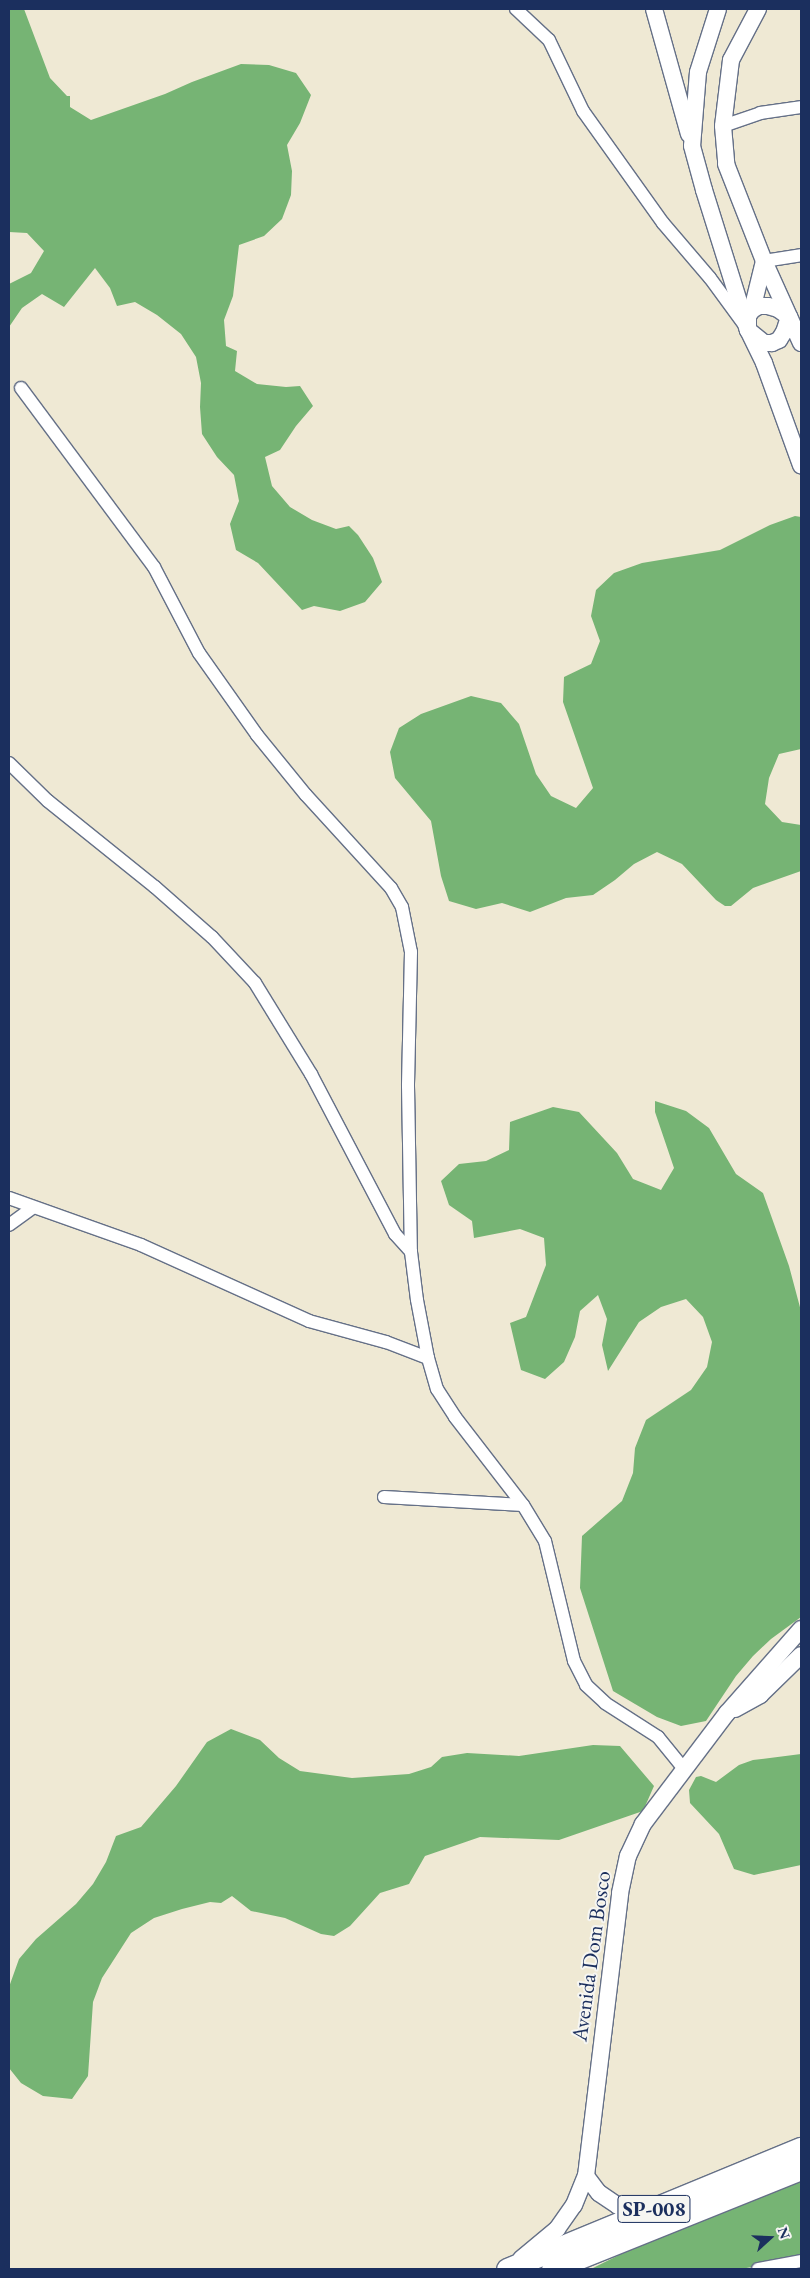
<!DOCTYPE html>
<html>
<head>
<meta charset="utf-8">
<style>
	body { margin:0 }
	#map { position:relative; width:810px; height:2278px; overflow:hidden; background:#efe9d4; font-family:"EB Garamond",serif }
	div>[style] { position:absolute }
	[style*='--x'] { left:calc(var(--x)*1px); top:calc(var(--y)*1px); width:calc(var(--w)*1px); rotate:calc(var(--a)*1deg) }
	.forest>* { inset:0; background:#76b474 }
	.roads { filter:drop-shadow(1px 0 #657087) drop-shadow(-1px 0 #657087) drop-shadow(0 1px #657087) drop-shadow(0 -1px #657087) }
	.minor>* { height:12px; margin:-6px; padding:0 6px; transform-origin:6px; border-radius:6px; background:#fff }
	.tertiary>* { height:16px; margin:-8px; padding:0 8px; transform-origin:8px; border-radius:8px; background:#fff }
	.primary>* { height:21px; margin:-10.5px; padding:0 10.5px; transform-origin:10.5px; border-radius:10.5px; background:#fff }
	span { translate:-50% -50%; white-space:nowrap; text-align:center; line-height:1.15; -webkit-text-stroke:4px #f6f6f2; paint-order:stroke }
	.shield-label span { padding:1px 4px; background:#f6f6f2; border:1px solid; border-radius:4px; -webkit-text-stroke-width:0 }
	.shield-label { font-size:21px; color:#1b2f5e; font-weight:700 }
	.street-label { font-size:22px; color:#1b2f5e }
	.frame { position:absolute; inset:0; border:10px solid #1b2f5e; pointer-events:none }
	.north { position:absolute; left:745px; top:2213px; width:50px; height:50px; -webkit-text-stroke:4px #f6f6f2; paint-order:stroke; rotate:70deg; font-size:14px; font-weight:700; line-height:20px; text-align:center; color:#1b2f5e }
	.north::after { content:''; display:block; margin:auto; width:18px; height:22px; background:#1b2f5e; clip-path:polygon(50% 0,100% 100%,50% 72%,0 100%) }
</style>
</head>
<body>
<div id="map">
	<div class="forest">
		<i style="clip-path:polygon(9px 9px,24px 9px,50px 78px,67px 96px,70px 96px,70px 107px,91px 120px,165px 94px,192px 82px,241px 64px,269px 65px,296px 73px,311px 95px,300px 123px,287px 145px,292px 171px,291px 195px,282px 219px,264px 236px,239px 245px,233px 296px,224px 320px,226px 346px,237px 351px,235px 371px,257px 384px,286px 387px,300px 386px,313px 406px,296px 426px,280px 450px,265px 457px,272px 486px,290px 507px,312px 520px,336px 529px,349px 526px,358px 535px,373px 558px,382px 582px,365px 602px,340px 611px,314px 606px,302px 610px,258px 563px,236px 550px,230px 524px,239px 501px,234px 475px,217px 457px,202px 434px,200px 407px,201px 383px,196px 357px,181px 334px,157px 315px,135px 302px,117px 306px,110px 288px,95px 268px,64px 307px,42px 294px,22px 308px,9px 327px,9px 284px,31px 273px,44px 251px,27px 233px,9px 232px)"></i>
		<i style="clip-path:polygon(795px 516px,801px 517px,801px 749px,779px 754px,769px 778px,765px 804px,782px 822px,801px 825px,801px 871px,753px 888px,731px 906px,725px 906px,716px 900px,682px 864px,657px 852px,634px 864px,615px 880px,593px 895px,566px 898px,530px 912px,502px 903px,476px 909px,449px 901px,441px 876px,431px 821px,395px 778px,390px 752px,399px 728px,421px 714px,471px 696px,501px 703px,519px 724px,536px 774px,551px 796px,576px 808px,593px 788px,563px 702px,564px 677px,591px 664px,600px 641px,591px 616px,596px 590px,614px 573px,642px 563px,720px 550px,770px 525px)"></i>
		<i style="clip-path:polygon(655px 1101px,686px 1111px,709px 1128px,736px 1174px,763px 1193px,789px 1266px,801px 1311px,801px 1617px,771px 1639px,753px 1656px,736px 1676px,706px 1721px,681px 1726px,657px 1717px,613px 1691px,580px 1588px,582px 1536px,622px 1501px,633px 1473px,635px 1448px,646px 1420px,691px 1390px,707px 1367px,712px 1342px,703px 1317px,686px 1299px,661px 1307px,639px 1322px,608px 1371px,602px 1345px,607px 1319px,598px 1295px,580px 1311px,575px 1337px,564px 1362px,545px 1379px,521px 1370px,510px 1323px,526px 1317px,546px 1265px,544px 1238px,520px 1229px,474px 1238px,472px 1221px,449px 1205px,441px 1181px,459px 1164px,486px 1161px,509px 1150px,510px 1122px,553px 1107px,579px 1112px,617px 1153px,633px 1179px,661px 1190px,674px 1168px,655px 1112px)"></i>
		<i style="clip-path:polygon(231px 1729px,260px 1740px,279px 1758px,300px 1771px,352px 1778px,409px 1774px,431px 1767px,442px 1757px,467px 1753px,519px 1756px,593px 1745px,620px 1746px,654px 1786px,643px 1811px,559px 1840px,480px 1837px,425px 1856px,409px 1884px,380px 1893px,350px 1926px,334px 1936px,321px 1934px,285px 1918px,251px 1911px,232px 1896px,221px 1903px,210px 1902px,182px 1909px,154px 1918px,131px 1933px,102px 1978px,93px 2002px,88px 2076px,72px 2099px,43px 2096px,21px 2083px,9px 2068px,9px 1987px,19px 1959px,36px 1939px,76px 1904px,93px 1884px,106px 1862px,116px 1836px,141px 1827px,176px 1786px,207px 1742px)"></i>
		<i style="clip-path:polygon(801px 1754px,801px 1865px,754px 1875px,734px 1869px,719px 1834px,690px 1803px,689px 1790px,696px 1777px,701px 1776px,716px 1782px,739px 1765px,753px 1760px)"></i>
		<i style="clip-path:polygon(801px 2181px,801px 2258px,741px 2269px,591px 2269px,657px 2236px,706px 2219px,753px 2195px)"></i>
	</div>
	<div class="roads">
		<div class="minor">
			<i style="--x:516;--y:9;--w:45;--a:43.2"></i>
			<i style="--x:549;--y:40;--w:79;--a:64.4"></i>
			<i style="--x:583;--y:111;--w:138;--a:54.5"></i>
			<i style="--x:663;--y:223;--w:72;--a:49.5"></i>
			<i style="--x:710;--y:278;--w:56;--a:53.7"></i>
			<i style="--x:723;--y:126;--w:39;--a:-19"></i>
			<i style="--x:760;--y:113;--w:41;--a:-8.3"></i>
			<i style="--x:764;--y:261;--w:37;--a:-9"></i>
			<i style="--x:21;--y:388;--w:223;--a:53.4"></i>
			<i style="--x:154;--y:567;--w:97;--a:62.4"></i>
			<i style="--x:199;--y:653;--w:100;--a:54.7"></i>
			<i style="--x:257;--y:735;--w:77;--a:50.8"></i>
			<i style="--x:306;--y:795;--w:126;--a:47.6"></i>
			<i style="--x:391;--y:888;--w:22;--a:60"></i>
			<i style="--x:402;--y:907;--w:46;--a:78.7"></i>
			<i style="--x:411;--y:952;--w:134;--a:91.3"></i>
			<i style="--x:408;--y:1086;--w:166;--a:89"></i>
			<i style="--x:411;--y:1252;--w:48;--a:82.9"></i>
			<i style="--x:417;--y:1300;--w:59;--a:79.3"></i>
			<i style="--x:428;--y:1358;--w:32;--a:74"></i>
			<i style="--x:437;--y:1389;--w:33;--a:57"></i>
			<i style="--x:455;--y:1417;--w:111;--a:52.3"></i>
			<i style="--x:523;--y:1505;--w:42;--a:58.6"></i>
			<i style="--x:545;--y:1541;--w:123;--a:76.4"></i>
			<i style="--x:574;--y:1661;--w:27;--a:63"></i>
			<i style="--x:586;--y:1685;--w:26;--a:43"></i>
			<i style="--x:605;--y:1703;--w:63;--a:32.7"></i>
			<i style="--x:658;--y:1737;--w:41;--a:50.9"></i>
			<i style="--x:9;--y:763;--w:54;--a:44.3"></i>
			<i style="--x:48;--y:801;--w:137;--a:38.8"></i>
			<i style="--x:155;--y:887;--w:76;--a:41.3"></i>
			<i style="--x:212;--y:937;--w:63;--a:46.9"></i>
			<i style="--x:255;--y:983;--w:107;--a:58.4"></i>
			<i style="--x:311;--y:1074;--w:181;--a:62.3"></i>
			<i style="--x:395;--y:1234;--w:24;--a:48"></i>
			<i style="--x:9;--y:1198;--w:140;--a:19.6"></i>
			<i style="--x:141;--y:1245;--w:184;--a:24.3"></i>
			<i style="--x:309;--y:1321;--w:80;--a:15.3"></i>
			<i style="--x:386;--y:1342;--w:45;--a:20.9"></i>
			<i style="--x:9;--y:1225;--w:29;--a:-36"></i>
			<i style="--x:384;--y:1497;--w:139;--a:3.3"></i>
			<i style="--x:758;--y:2269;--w:44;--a:-10.5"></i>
		</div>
		<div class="tertiary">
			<i style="--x:654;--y:9;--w:130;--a:74.4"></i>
			<i style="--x:718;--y:9;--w:66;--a:107.6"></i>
			<i style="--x:698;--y:72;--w:74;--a:94.6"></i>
			<i style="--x:692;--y:146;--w:46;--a:74.7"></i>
			<i style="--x:704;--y:190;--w:147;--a:72.6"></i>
			<i style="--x:748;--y:330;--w:37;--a:64"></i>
			<i style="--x:764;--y:363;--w:109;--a:70.1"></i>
			<i style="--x:758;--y:9;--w:58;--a:117.9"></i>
			<i style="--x:731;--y:60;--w:66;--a:96.9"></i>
			<i style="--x:723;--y:126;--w:38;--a:85"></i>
			<i style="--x:726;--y:164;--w:104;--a:68.6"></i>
			<i style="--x:764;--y:261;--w:90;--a:65.7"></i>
			<i style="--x:759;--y:306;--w:9;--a:0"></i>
			<i style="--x:768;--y:306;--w:10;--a:17"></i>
			<i style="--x:778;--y:309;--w:14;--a:36"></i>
			<i style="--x:789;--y:317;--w:16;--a:108"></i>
			<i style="--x:784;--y:332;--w:9;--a:122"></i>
			<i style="--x:779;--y:340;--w:8;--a:157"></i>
			<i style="--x:772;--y:343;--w:8;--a:180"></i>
			<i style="--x:764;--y:343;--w:21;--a:-141"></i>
			<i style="--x:748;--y:330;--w:14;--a:-90"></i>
			<i style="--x:748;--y:316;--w:7;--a:-56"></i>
			<i style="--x:752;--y:310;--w:8;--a:-30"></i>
			<i style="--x:752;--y:310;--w:50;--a:-76.2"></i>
			<i style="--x:735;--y:1709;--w:29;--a:-29"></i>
			<i style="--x:760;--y:1695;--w:57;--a:-44.3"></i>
			<i style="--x:586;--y:2176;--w:21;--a:53"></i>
			<i style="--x:599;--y:2193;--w:23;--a:34"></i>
			<i style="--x:618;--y:2206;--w:26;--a:16"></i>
			<i style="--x:521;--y:2259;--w:47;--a:-39.8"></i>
			<i style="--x:557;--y:2229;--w:29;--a:-55"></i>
			<i style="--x:574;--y:2205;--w:31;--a:-68"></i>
			<i style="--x:586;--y:2176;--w:285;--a:-83.1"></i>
			<i style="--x:620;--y:1893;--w:38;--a:-78"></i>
			<i style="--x:628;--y:1856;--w:35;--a:-65"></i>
			<i style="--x:643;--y:1824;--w:139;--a:-52.9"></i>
			<i style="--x:727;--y:1713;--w:112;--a:-48.6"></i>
		</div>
		<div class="primary">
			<i style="--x:507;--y:2269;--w:318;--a:-22.4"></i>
			<i style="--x:552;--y:2269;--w:268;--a:-21.9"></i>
		</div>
	</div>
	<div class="shield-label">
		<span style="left:654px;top:2209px">SP-008</span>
	</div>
	<div class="street-label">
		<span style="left:591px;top:1956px;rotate:-82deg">Avenida Dom Bosco</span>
	</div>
	<div class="frame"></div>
	<div class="north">N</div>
</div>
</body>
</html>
